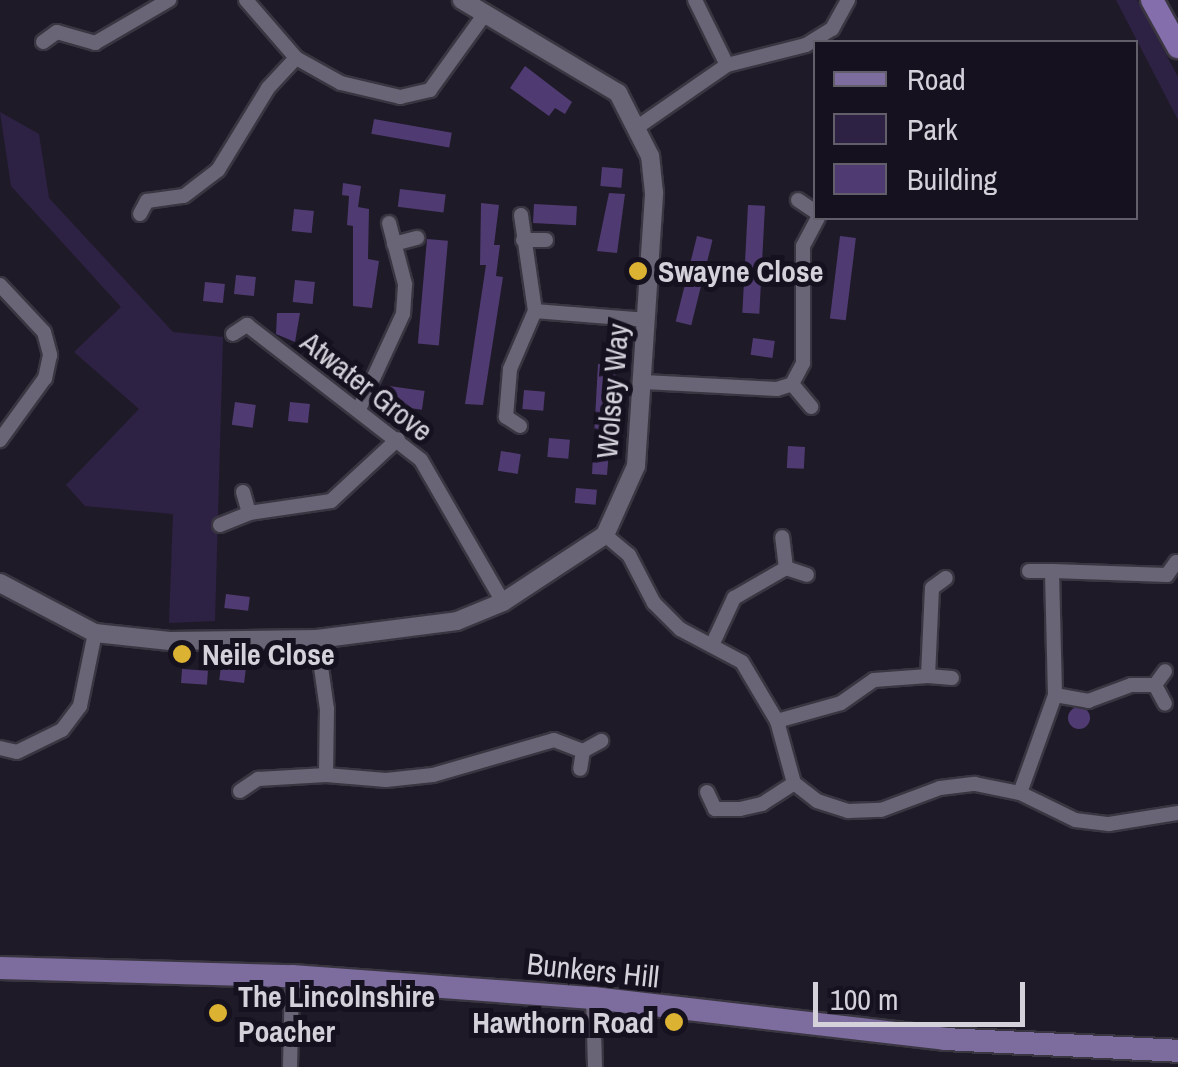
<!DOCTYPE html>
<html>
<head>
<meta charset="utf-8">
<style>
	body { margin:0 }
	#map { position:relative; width:1178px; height:1067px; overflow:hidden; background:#1f1a28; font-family:"Archivo Narrow",sans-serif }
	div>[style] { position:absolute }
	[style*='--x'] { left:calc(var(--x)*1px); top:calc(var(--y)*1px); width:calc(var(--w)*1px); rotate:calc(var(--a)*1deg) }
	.green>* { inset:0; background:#2e2244 }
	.building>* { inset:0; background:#4f3b71; transform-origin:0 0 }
	.round { border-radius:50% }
	.roads { filter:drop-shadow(2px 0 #3a3641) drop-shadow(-2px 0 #3a3641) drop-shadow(0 2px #3a3641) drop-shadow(0 -2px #3a3641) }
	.minor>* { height:14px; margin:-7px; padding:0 7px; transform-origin:7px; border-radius:7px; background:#6a6576 }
	.tertiary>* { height:18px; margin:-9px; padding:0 9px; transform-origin:9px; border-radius:9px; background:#6a6576 }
	.primary>* { height:22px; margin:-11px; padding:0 11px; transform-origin:11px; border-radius:11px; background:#7d6c9e }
	.trunk>* { height:22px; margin:-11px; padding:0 11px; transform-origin:11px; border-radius:11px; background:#846eab }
	.dots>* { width:28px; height:28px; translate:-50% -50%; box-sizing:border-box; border:5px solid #16111f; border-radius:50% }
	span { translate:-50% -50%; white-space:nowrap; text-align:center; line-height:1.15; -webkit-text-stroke:10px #16111f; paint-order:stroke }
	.poi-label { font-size:30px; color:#d4d1db; font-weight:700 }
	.left { translate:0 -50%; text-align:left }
	.right { translate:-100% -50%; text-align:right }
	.street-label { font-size:30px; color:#d4d1db }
	.legend { position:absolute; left:813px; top:40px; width:325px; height:180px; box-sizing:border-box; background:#16111f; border:2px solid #625e6a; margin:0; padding:12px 18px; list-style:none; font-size:30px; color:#d4d1db }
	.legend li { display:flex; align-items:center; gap:20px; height:50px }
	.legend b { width:50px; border:2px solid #625e6a }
	.scale { position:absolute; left:813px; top:982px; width:212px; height:45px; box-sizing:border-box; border:5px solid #d4d1db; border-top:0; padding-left:12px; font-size:30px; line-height:35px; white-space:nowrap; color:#d4d1db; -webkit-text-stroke:8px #16111f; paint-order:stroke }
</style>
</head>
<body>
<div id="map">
	<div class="green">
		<i style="clip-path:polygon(1116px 0,1137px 0,1178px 77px,1178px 120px)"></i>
		<i style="clip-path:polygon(0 112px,39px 134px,49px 198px,173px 332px,223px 337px,215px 621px,169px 623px,173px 514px,85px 506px,66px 485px,139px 409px,74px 352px,121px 307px,11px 186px)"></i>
	</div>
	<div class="building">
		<i style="clip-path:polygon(525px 66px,572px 102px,565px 114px,555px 108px,549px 116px,510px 88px)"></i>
		<i style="left:374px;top:119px;width:79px;height:15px;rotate:10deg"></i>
		<i style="left:602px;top:167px;width:21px;height:19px;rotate:5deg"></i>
		<i style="clip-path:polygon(343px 183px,361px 186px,358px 207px,369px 209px,368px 259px,379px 261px,372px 308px,353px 306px,353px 226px,347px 225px,349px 196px,342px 195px)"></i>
		<i style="left:400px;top:189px;width:46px;height:18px;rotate:7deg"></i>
		<i style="clip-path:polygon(609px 193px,625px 194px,617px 253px,597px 251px)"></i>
		<i style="clip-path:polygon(481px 203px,499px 205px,494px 245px,500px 245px,496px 276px,503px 277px,483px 405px,465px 404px,486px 265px,480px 265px)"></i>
		<i style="left:534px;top:204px;width:43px;height:19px;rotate:3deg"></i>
		<i style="left:748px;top:205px;width:17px;height:108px;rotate:3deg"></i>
		<i style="left:294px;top:209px;width:20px;height:22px;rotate:6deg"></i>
		<i style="left:697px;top:236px;width:16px;height:88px;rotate:14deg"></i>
		<i style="left:840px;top:236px;width:16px;height:83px;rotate:7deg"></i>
		<i style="left:427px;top:239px;width:21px;height:105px;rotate:5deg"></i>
		<i style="left:236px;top:275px;width:20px;height:19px;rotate:6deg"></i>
		<i style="left:295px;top:280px;width:20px;height:22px;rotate:6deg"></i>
		<i style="left:205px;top:282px;width:20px;height:19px;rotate:6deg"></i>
		<i style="clip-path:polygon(277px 313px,300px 313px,295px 342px,276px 334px)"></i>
		<i style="left:753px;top:338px;width:22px;height:17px;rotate:8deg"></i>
		<i style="clip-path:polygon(598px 364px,616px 366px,607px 475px,592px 474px)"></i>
		<i style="left:382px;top:385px;width:43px;height:19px;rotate:8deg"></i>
		<i style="left:524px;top:390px;width:21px;height:19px;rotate:5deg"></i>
		<i style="left:235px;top:402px;width:21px;height:23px;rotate:8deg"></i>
		<i style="left:290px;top:402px;width:20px;height:19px;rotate:6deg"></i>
		<i style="left:549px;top:438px;width:21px;height:19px;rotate:5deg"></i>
		<i style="left:788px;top:446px;width:17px;height:22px;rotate:3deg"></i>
		<i style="left:501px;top:451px;width:20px;height:20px;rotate:9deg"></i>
		<i style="left:576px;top:488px;width:21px;height:15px;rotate:5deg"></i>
		<i style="left:226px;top:594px;width:24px;height:14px;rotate:7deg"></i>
		<i style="left:221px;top:666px;width:25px;height:14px;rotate:7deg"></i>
		<i style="left:182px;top:669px;width:26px;height:14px;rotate:4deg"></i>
		<i class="round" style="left:1068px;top:707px;width:22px;height:22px"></i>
	</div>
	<div class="roads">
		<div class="minor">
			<i style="--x:246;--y:0;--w:77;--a:49.2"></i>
			<i style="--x:296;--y:58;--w:51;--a:29.1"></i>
			<i style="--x:341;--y:83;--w:61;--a:13.3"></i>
			<i style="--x:400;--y:97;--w:31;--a:-13"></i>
			<i style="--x:430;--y:90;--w:92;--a:-54.2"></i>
			<i style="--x:695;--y:0;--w:72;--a:63.8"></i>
			<i style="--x:43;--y:42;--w:17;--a:-36"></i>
			<i style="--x:57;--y:32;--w:40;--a:16"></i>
			<i style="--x:95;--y:43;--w:86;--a:-30.2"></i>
			<i style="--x:639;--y:126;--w:107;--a:-34.7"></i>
			<i style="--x:727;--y:65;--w:81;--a:-14.2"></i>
			<i style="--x:806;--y:45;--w:31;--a:-32"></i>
			<i style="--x:832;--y:29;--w:33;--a:-61"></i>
			<i style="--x:798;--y:200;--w:22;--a:34"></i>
			<i style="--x:140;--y:214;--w:15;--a:-62"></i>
			<i style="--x:147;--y:201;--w:37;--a:-8"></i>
			<i style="--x:184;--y:196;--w:43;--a:-37.4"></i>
			<i style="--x:218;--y:170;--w:96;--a:-58.6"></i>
			<i style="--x:268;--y:88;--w:41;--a:-47"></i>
			<i style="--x:521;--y:215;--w:97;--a:81.7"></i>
			<i style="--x:523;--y:240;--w:23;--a:0"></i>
			<i style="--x:394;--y:244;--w:24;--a:-15"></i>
			<i style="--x:0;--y:285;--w:64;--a:46.9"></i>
			<i style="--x:44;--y:332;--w:24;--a:75"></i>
			<i style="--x:50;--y:355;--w:24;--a:102"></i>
			<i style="--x:45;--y:378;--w:77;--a:126"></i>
			<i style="--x:233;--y:334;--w:17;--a:-33"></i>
			<i style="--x:247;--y:325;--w:220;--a:37.8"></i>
			<i style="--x:421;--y:460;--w:164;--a:60"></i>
			<i style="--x:644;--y:382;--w:133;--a:3"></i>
			<i style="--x:777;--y:389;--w:16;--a:-18"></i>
			<i style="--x:792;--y:384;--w:24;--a:-62"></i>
			<i style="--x:803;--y:363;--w:117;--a:-90"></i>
			<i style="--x:803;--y:246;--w:32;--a:-62"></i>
			<i style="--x:792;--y:384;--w:30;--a:50"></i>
			<i style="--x:360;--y:407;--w:102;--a:-65.2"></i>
			<i style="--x:403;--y:314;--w:30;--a:-86"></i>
			<i style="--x:405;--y:284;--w:63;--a:-104.7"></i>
			<i style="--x:520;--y:426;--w:17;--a:-147"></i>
			<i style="--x:506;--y:417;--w:48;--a:-85.2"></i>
			<i style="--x:510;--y:369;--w:63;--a:-66.7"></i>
			<i style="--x:535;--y:311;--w:112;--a:4.6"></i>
			<i style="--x:243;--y:492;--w:22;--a:74"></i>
			<i style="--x:220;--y:525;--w:31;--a:-22"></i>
			<i style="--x:249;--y:513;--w:83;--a:-8.3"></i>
			<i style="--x:331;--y:501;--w:91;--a:-42.8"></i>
			<i style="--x:605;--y:535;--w:31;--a:40"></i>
			<i style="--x:629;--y:555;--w:54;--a:62.5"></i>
			<i style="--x:654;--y:603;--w:37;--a:45"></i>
			<i style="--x:680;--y:629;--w:70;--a:28"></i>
			<i style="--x:742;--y:662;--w:69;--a:59.3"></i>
			<i style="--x:777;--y:721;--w:64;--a:74.7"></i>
			<i style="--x:794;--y:783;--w:29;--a:38"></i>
			<i style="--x:817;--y:801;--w:33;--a:18"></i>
			<i style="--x:848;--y:811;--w:33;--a:-2"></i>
			<i style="--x:881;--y:810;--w:63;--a:-20.4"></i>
			<i style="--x:940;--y:788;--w:35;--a:-7"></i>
			<i style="--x:975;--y:784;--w:46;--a:11.3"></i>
			<i style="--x:1020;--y:793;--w:61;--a:26.1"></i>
			<i style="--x:1075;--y:820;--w:34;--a:7"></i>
			<i style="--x:1109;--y:824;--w:70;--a:-9.1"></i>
			<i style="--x:786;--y:568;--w:22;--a:18"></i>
			<i style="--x:1029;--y:571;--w:23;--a:0"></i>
			<i style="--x:317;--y:639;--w:71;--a:81.9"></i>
			<i style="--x:327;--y:709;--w:66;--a:90.9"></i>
			<i style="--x:326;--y:775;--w:60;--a:4.8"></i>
			<i style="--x:386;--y:780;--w:47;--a:-6.1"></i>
			<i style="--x:433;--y:775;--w:126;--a:-16.1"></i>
			<i style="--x:554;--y:740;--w:31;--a:21"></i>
			<i style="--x:583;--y:751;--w:18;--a:99"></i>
			<i style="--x:713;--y:643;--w:50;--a:-65"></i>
			<i style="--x:734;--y:598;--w:60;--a:-30"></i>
			<i style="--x:786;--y:568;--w:31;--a:-97"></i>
			<i style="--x:928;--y:676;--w:24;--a:5"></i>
			<i style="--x:1155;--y:685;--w:21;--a:62"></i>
			<i style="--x:1055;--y:695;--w:34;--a:10"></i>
			<i style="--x:1088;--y:701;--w:46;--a:-20.4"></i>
			<i style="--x:1131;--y:685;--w:24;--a:0"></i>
			<i style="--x:1155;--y:685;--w:17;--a:-54"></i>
			<i style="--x:777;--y:721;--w:66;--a:-15.7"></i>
			<i style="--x:841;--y:703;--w:40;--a:-34.9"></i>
			<i style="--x:874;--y:680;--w:54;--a:-4.2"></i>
			<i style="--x:928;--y:676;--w:88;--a:-87.4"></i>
			<i style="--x:932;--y:588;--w:17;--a:-36"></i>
			<i style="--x:0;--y:748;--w:17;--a:13"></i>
			<i style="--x:17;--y:752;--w:50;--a:-26.1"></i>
			<i style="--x:62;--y:730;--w:30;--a:-53"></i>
			<i style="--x:80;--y:706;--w:75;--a:-78.4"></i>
			<i style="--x:583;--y:751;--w:21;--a:-29"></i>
			<i style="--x:240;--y:791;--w:22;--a:-34"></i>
			<i style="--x:258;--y:779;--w:68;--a:-3.4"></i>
			<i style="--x:707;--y:792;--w:19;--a:65"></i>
			<i style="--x:715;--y:809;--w:25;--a:0"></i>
			<i style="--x:740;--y:809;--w:23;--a:-13"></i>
			<i style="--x:762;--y:804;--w:38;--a:-33"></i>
			<i style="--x:1020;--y:793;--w:104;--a:-70.3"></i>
			<i style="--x:1055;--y:695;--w:124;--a:-91.4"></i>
			<i style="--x:1052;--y:571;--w:115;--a:2"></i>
			<i style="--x:1167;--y:575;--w:16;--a:-55"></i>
			<i style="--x:593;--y:998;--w:69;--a:88.3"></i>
			<i style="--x:290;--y:1067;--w:91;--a:-88.7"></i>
		</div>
		<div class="tertiary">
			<i style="--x:0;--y:583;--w:107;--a:27.8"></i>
			<i style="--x:95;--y:633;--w:75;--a:6.1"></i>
			<i style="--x:170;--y:641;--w:147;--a:-0.8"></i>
			<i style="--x:317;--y:639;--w:141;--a:-7.3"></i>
			<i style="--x:457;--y:621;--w:50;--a:-22.4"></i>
			<i style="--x:503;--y:602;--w:122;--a:-33.3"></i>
			<i style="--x:605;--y:535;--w:76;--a:-65.8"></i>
			<i style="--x:636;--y:466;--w:274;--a:-86.2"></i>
			<i style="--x:654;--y:193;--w:37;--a:-96"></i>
			<i style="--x:650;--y:156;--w:71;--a:-116.9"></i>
			<i style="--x:618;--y:93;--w:182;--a:-149.2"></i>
		</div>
		<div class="primary">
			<i style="--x:0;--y:968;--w:292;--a:1.6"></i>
			<i style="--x:292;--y:976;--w:302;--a:4.2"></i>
			<i style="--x:593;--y:998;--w:354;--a:6.6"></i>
			<i style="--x:945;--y:1039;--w:233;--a:2.9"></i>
		</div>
		<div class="trunk">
			<i style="--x:1152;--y:0;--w:54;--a:61"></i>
		</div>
	</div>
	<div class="dots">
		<i style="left:638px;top:271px;background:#dcb233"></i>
		<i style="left:182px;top:654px;background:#dcb233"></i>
		<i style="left:218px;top:1013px;background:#dcb233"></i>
		<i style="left:674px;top:1022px;background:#dcb233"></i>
	</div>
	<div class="poi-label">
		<span class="left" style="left:658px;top:271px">Swayne Close</span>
		<span class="left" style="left:202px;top:654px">Neile Close</span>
		<span class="left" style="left:238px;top:1013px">The Lincolnshire<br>Poacher</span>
		<span class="right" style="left:654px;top:1022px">Hawthorn Road</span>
	</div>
	<div class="street-label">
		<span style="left:367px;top:386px;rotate:38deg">Atwater Grove</span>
		<span style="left:612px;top:391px;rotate:-85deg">Wolsey Way</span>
		<span style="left:593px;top:970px;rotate:6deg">Bunkers Hill</span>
	</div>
	<ul class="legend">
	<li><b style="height:12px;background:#7d6c9e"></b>Road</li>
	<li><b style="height:28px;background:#2e2244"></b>Park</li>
	<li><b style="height:28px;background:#4f3b71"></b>Building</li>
	</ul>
	<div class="scale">100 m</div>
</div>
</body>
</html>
